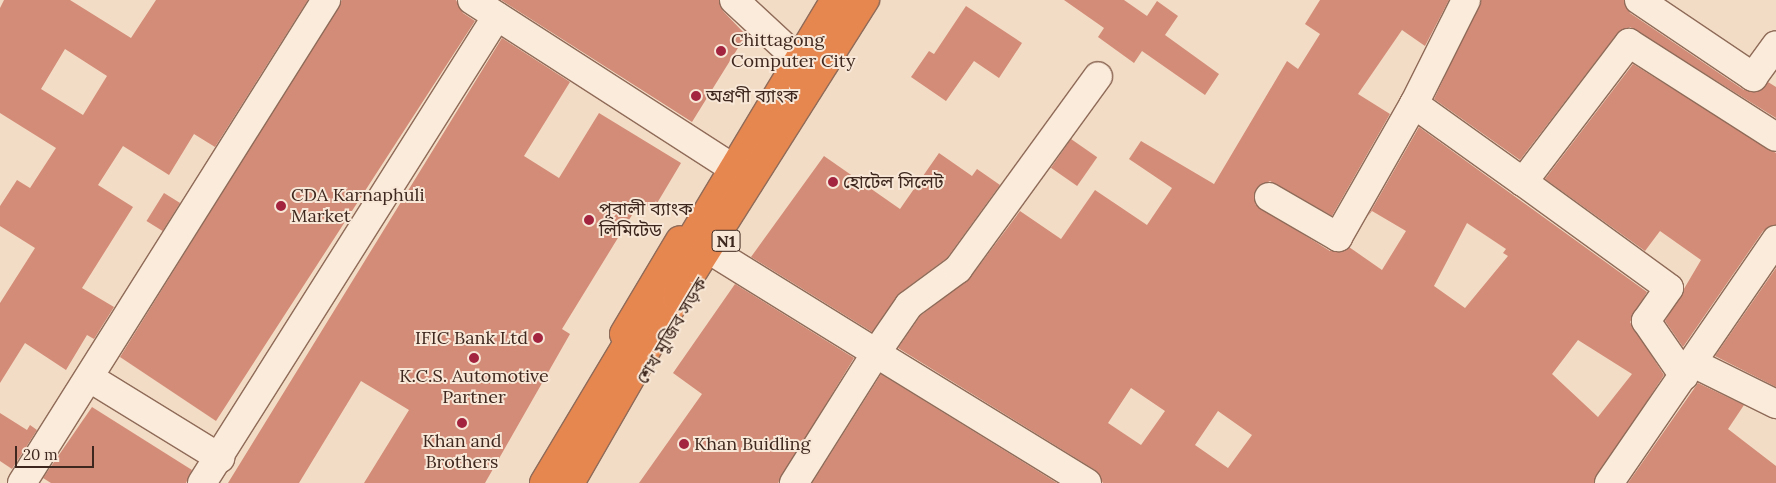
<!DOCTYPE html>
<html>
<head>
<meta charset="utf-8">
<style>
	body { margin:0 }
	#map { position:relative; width:1776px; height:483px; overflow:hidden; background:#f2dcc5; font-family:Lora,"Noto Sans Bengali",serif }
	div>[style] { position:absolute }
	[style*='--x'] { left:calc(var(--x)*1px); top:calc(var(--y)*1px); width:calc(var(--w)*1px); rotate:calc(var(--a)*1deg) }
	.building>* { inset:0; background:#d38c78; transform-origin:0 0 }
	.roads { filter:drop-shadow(1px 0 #8f6b59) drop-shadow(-1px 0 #8f6b59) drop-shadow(0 1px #8f6b59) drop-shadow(0 -1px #8f6b59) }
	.street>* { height:28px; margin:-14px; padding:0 14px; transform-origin:14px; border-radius:14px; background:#fbebda }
	.highway>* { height:28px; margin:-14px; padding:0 14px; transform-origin:14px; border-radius:14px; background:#e78750 }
	.dots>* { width:14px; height:14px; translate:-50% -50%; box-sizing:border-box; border:2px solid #f8e7d6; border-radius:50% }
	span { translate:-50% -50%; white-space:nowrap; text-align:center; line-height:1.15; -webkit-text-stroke:4px #f8e7d6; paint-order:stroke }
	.shield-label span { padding:1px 4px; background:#f8e7d6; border:1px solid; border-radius:4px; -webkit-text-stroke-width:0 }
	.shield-label { font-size:16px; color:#3e271e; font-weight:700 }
	.poi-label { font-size:18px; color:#3e271e }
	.left { translate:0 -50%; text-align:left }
	.right { translate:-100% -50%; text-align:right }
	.street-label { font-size:18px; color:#3e271e }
	.scale { position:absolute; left:15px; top:446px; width:79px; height:22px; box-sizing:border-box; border:2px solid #3e271e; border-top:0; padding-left:6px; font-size:15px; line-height:18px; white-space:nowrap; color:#3e271e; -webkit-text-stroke:4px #f8e7d6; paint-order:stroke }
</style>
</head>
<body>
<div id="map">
	<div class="building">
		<i style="clip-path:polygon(evenodd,4px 0,70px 0,131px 38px,156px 0,308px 0,215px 147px,194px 134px,169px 175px,123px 146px,98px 185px,133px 207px,82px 288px,114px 307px,94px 339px,87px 335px,66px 370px,25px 343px,0 383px,0 303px,35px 248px,0 226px,0 206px,17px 180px,30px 188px,56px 148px,0 113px,0 8px,4px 0,65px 49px,107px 76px,83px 115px,41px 89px,65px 49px)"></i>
		<i style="clip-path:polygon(342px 0,456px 0,463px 13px,475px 21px,216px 421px,120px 357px)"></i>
		<i style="clip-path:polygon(501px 0,719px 0,723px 11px,746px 35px,692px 122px)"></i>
		<i style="clip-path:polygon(1064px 0,1124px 0,1147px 16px,1157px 1px,1178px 16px,1165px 35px,1219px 74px,1205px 95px,1142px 51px,1134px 63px,1098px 37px,1104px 28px)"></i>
		<i style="clip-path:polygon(evenodd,1320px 0,1449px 0,1425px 46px,1402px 30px,1358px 94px,1390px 114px,1332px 216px,1270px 181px,1256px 189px,1255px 204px,1330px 251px,1349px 247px,1382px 270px,1406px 231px,1372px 211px,1368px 216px,1419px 127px,1647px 292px,1630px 322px,1664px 375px,1594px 483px,1103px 483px,1095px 470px,898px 348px,920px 316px,970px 278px,1020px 211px,1061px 239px,1095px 190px,1147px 225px,1172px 188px,1129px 159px,1141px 141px,1214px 184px,1287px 61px,1298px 69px,1320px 34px,1305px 24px,1320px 0,1467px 223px,1506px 249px,1503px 253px,1508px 256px,1465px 308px,1434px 286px,1467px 223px,1320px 0,1578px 340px,1632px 374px,1598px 417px,1552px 374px,1578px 340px,1320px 0,1131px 388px,1165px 411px,1141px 445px,1108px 423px,1131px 388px,1320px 0,1218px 411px,1252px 435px,1228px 468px,1195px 445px,1218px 411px)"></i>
		<i style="clip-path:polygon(1481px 0,1624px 0,1630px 13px,1744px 90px,1759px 91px,1768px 82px,1776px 87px,1776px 118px,1630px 27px,1617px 34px,1520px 160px,1434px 99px)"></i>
		<i style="clip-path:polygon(966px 6px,1022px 43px,999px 78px,974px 61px,946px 101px,911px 77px,929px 51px,934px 54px)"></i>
		<i style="clip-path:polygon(502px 38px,570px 82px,524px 156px,559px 178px,599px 113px,681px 163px,653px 210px,640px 202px,562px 329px,570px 334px,485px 483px,364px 483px,409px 410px,361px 381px,299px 483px,228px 483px)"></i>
		<i style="clip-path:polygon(1633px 64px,1776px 153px,1776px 225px,1763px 231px,1683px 347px,1665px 321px,1701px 260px,1660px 231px,1645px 251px,1545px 179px)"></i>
		<i style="left:1071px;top:139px;width:32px;height:35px;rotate:35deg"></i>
		<i style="clip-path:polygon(939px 153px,972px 176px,977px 169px,1000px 185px,947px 258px,900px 293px,872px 332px,751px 257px,824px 156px,900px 209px)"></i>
		<i style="left:164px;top:193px;width:19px;height:33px;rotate:32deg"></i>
		<i style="clip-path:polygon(1776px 268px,1776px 387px,1715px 356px)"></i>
		<i style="clip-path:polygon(735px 284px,854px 358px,778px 483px,639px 483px,702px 394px,673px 373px)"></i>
		<i style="clip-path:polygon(881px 374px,1057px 483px,812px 483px)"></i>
		<i style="clip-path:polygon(1698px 383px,1744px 405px,1728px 429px,1776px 466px,1776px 483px,1628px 483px)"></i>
		<i style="clip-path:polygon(92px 407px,192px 470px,186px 483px,51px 483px,43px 478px)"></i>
		<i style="clip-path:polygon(0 413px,27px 430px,30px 425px,37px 430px,12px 469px,0 461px)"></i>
	</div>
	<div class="roads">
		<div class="street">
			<i style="--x:472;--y:0;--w:299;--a:32.8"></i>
			<i style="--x:734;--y:0;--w:75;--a:42.8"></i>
			<i style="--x:1639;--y:0;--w:138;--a:34"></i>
			<i style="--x:1753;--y:77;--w:39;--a:-54"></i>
			<i style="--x:1414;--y:104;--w:116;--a:-63.4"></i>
			<i style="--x:1269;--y:197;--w:80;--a:30.1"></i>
			<i style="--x:1338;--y:237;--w:153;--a:-60.3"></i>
			<i style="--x:1414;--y:104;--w:134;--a:35.6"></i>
			<i style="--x:718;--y:255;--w:186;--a:31.8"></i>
			<i style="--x:876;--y:353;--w:154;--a:122.2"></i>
			<i style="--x:1693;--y:363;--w:93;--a:26.3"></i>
			<i style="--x:1684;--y:376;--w:67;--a:-124.6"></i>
			<i style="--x:1646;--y:321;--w:40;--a:-55.1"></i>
			<i style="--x:1669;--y:288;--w:180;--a:-144"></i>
			<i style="--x:1523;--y:182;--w:175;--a:-52.7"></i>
			<i style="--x:1629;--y:43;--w:174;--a:32.6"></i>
			<i style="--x:90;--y:378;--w:153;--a:31.6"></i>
			<i style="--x:22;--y:483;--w:571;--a:-57.81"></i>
			<i style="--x:202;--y:483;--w:552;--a:-57.72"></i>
			<i style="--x:1087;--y:483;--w:248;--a:-148.4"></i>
			<i style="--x:876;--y:353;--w:58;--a:-55.5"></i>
			<i style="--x:909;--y:305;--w:61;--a:-36.3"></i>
			<i style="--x:958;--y:269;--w:238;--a:-54"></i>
			<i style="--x:1609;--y:483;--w:295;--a:-55.5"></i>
		</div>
		<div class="highway">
			<i style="--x:678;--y:261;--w:305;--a:-59"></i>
			<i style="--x:624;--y:334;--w:109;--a:-59.2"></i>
			<i style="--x:544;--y:483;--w:189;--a:-59.1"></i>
			<i style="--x:570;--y:483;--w:215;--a:-60.1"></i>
			<i style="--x:677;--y:297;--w:352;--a:-57.7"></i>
		</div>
	</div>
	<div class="dots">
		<i style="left:721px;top:51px;background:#a3243e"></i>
		<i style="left:696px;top:96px;background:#a3243e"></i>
		<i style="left:833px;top:182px;background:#a3243e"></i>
		<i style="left:281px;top:206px;background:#a3243e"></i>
		<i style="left:589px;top:220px;background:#a3243e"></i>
		<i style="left:538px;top:338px;background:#a3243e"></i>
		<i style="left:474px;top:358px;background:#a3243e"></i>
		<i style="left:462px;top:423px;background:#a3243e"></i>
		<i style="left:684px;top:444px;background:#a3243e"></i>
	</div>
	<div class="shield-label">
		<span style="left:726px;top:241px">N1</span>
	</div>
	<div class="poi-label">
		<span class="left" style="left:731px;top:51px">Chittagong<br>Computer City</span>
		<span class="left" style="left:706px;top:96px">অগ্রণী ব্যাংক</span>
		<span class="left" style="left:843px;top:182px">হোটেল সিলেট</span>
		<span class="left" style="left:291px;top:206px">CDA Karnaphuli<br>Market</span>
		<span class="left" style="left:599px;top:220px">পূবালী ব্যাংক<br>লিমিটেড</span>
		<span class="right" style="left:528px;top:338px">IFIC Bank Ltd</span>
		<span style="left:474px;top:387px">K.C.S. Automotive<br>Partner</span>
		<span style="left:462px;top:452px">Khan and<br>Brothers</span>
		<span class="left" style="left:694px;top:444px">Khan Buidling</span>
	</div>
	<div class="street-label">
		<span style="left:672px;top:331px;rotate:-59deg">শেখ মুজিব সড়ক</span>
	</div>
	<div class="scale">20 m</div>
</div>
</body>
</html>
